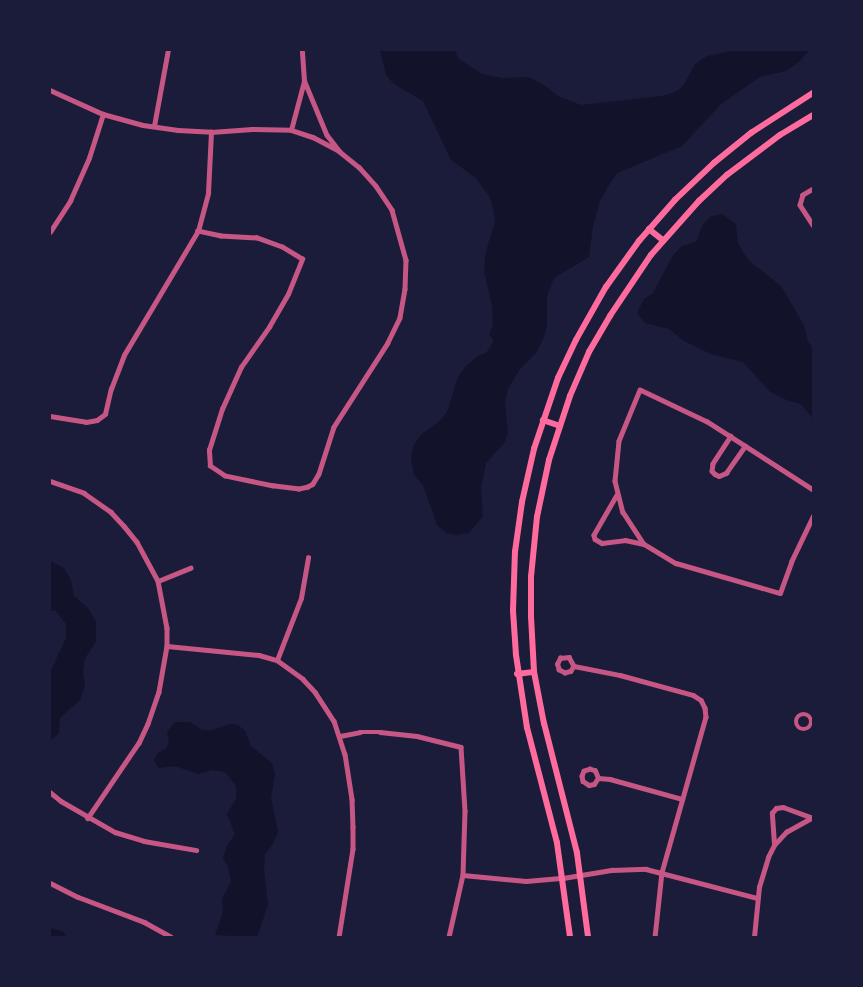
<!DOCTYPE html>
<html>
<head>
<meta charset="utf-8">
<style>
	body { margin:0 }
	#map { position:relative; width:863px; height:987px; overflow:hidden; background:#1b1b3a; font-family:Cabin,sans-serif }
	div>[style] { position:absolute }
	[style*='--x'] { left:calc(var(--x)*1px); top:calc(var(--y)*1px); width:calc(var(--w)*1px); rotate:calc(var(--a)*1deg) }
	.water>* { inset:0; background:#12122b }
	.river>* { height:12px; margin:-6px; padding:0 6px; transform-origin:6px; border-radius:6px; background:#12122b }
	.minor>* { height:4.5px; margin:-2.25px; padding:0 2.25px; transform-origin:2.25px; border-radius:2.25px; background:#c65784 }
	.minor>.ring { margin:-2.25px; padding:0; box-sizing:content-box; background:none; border:4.5px solid #c65784; border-radius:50% }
	.tertiary>* { height:5px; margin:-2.5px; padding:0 2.5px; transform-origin:2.5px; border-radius:2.5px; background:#c65784 }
	.secondary>* { height:5.5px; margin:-2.75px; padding:0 2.75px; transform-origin:2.75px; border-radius:2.75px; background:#ff6b9d }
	span { translate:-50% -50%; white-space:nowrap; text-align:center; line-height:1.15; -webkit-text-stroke:4px #1b1b3a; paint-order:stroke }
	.frame { position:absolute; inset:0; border:51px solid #1b1b3a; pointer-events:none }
</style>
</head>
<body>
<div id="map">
	<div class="water">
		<i style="clip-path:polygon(380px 50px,454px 50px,459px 59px,482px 74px,503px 78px,529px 77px,547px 87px,558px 96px,581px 105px,662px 96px,675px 92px,683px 86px,695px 64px,707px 56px,736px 50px,809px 50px,800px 61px,786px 71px,760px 77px,721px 104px,682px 146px,617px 173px,609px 185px,600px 201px,593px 226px,589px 257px,554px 278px,547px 296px,547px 326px,543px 339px,536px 353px,520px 369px,508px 389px,505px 403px,508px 432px,505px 442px,486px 463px,481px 488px,483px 516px,469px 533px,455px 535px,446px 533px,437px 525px,423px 485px,414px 475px,411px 458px,414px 444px,422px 434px,441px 420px,448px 410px,457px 379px,465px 367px,478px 356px,486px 353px,494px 341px,489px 334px,493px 325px,492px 306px,484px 271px,486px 251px,495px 222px,493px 207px,489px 196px,476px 178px,451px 160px,423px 101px,394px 84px,386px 75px)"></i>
		<i style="clip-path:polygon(722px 214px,736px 224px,738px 243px,748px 260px,781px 286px,804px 325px,808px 342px,813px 348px,813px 419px,801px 404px,789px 401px,770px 392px,743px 362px,711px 354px,684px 341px,669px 329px,645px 323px,637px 313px,644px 299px,653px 293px,673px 255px,682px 246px,696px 242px,702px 226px,710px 217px)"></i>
		<i style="clip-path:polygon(50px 561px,64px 568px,71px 580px,74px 596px,88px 608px,96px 621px,96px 642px,85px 658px,83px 673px,85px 686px,80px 700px,60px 718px,59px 733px,50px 741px,50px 673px,66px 638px,66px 624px,56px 611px,50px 610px)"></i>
		<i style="clip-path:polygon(175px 722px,190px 722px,202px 730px,213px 730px,230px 724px,238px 725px,245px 731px,251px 746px,272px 763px,275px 774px,271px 798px,278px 832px,273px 844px,265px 854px,264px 871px,268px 905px,257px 937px,215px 935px,223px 912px,222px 899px,231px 882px,228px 867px,223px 858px,227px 846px,235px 834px,227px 814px,236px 799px,236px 786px,225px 772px,212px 770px,198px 774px,175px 766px,159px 768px,154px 760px,158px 753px,166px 748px,169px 742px,167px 732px)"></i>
	</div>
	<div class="river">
		<i style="--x:50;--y:934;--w:10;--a:17"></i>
	</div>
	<div class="minor">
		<i style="--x:305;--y:82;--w:57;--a:67.5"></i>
		<i style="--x:327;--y:135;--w:18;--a:52"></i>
		<i style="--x:50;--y:90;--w:58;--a:24.4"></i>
		<i style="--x:103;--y:114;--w:41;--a:15.4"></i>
		<i style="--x:143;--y:125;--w:35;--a:8"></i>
		<i style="--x:178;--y:130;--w:33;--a:3"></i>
		<i style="--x:211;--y:132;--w:41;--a:-4.2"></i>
		<i style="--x:252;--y:129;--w:39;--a:1"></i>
		<i style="--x:291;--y:130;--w:23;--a:18"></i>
		<i style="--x:313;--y:137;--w:30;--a:28"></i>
		<i style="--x:339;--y:151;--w:26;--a:39"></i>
		<i style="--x:359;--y:167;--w:25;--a:48"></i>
		<i style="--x:376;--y:186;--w:29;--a:56"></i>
		<i style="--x:392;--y:210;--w:52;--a:74.4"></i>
		<i style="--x:406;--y:260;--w:29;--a:92"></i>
		<i style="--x:405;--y:289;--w:29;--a:100"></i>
		<i style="--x:400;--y:318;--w:28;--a:116"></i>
		<i style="--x:388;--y:343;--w:100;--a:122.7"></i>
		<i style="--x:334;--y:427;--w:49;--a:107.7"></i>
		<i style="--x:319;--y:474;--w:12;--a:121"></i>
		<i style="--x:313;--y:484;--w:6;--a:149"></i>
		<i style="--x:308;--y:487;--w:9;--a:167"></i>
		<i style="--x:299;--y:489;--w:26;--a:-173"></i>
		<i style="--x:273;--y:486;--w:49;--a:-168.2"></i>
		<i style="--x:225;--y:476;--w:18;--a:-146"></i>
		<i style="--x:210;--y:466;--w:16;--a:-94"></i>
		<i style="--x:209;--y:450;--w:43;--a:-72.4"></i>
		<i style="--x:222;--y:409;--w:46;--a:-65.7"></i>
		<i style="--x:241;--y:367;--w:49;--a:-55"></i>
		<i style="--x:269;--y:327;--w:38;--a:-60"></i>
		<i style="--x:288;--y:294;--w:38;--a:-68"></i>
		<i style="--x:302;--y:259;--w:23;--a:-149"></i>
		<i style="--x:282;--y:247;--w:27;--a:-160"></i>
		<i style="--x:257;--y:238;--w:36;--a:-177"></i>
		<i style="--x:221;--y:236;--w:24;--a:-168"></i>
		<i style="--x:154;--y:126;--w:77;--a:-79.6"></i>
		<i style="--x:291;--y:130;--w:51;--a:-75.1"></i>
		<i style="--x:304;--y:81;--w:31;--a:-94"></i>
		<i style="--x:813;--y:189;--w:12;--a:149"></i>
		<i style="--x:803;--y:195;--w:10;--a:107"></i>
		<i style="--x:800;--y:205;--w:24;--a:57"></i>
		<i style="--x:50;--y:232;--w:37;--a:-57"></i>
		<i style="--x:70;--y:201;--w:47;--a:-66.2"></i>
		<i style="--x:89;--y:158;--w:46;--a:-72.3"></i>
		<i style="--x:50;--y:416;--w:36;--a:9"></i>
		<i style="--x:86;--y:422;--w:11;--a:-10"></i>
		<i style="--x:97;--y:420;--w:10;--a:-37"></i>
		<i style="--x:105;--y:414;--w:26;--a:-77"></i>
		<i style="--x:111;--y:389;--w:36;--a:-69"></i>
		<i style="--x:124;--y:355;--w:144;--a:-59.2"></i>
		<i style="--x:198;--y:231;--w:39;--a:-75"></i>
		<i style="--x:208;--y:193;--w:61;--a:-87.2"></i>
		<i style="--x:731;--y:436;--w:33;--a:123"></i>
		<i style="--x:713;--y:464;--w:7;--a:98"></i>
		<i style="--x:712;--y:471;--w:4;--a:45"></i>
		<i style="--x:715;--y:474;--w:4;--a:27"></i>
		<i style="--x:719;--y:476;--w:8;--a:-23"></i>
		<i style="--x:726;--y:473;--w:33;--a:-55"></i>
		<i style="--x:50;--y:481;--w:36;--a:19"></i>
		<i style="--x:84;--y:493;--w:33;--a:35"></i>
		<i style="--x:111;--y:512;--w:19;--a:47"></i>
		<i style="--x:124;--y:526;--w:21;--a:51"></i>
		<i style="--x:137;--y:542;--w:44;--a:61.7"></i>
		<i style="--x:158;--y:581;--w:48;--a:79.2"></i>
		<i style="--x:167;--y:628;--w:18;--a:90"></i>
		<i style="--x:167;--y:646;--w:47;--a:99.9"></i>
		<i style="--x:159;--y:692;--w:34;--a:109"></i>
		<i style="--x:148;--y:724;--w:21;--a:115"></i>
		<i style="--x:139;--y:743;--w:91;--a:124.2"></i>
		<i style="--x:813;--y:490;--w:126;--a:-147.3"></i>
		<i style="--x:707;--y:422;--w:74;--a:-154.5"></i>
		<i style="--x:640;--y:390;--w:55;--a:112.4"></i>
		<i style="--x:619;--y:441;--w:40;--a:95.7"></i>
		<i style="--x:615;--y:481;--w:32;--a:76"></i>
		<i style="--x:623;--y:512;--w:38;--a:57"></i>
		<i style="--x:644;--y:544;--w:37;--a:31"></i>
		<i style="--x:676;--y:563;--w:108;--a:16.1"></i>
		<i style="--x:780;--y:593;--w:33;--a:-70"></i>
		<i style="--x:791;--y:562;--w:51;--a:-64.4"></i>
		<i style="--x:617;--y:495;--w:46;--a:119.9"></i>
		<i style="--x:594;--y:535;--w:4;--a:76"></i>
		<i style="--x:595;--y:539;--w:8;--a:30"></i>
		<i style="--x:602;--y:543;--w:23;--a:-7"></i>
		<i style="--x:625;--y:540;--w:19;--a:12"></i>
		<i style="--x:158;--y:581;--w:35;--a:-22"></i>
		<i style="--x:167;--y:646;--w:92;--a:5.6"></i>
		<i style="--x:259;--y:655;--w:19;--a:16"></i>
		<i style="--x:277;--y:660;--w:32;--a:36"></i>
		<i style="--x:303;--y:679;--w:18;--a:47"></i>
		<i style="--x:315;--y:692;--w:35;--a:57"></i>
		<i style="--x:334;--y:721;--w:35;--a:72"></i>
		<i style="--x:345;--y:754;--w:46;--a:81.2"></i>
		<i style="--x:352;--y:799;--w:28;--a:88"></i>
		<i style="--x:353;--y:827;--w:22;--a:90"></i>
		<i style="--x:353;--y:849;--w:89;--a:99"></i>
		<i style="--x:277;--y:660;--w:66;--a:-68.8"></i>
		<i style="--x:301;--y:598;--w:41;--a:-80.1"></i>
		<i style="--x:574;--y:666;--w:6;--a:121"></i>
		<i style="--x:571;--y:671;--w:6;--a:162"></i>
		<i style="--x:565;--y:673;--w:7;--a:-153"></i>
		<i style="--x:559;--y:670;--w:6;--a:-108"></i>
		<i style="--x:557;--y:664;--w:7;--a:-63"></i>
		<i style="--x:560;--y:658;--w:9;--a:-6"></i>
		<i style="--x:569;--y:657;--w:10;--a:61"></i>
		<i style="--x:574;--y:666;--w:47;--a:11.1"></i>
		<i style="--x:620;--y:675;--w:76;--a:15.3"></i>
		<i style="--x:693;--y:695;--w:9;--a:32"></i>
		<i style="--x:701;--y:700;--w:9;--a:63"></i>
		<i style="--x:705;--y:708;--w:9;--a:84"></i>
		<i style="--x:706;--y:717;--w:161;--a:105.8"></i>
		<i style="--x:662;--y:872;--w:65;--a:96.1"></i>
		<i class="ring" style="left:796px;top:714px;width:11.5px;height:11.5px"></i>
		<i style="--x:340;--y:736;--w:20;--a:-11"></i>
		<i style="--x:360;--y:732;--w:20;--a:0"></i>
		<i style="--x:380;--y:732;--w:37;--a:6"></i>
		<i style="--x:417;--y:736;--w:45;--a:14"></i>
		<i style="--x:461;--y:747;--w:64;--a:86.4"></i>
		<i style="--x:465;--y:811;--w:64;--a:91.8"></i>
		<i style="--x:463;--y:875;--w:64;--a:102.7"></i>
		<i style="--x:598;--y:778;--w:8;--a:-113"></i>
		<i style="--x:595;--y:771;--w:5;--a:-158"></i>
		<i style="--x:590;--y:769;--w:6;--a:162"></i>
		<i style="--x:584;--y:771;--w:5;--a:112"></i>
		<i style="--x:582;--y:776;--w:5;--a:79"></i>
		<i style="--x:583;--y:781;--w:7;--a:34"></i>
		<i style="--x:589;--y:785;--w:5;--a:-11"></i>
		<i style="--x:594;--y:784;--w:7;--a:-56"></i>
		<i style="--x:598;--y:778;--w:12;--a:5"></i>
		<i style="--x:610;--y:779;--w:75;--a:15.5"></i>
		<i style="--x:50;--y:792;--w:14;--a:39"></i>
		<i style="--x:61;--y:801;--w:62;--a:29.9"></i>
		<i style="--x:115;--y:832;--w:30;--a:17"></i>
		<i style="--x:144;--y:841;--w:53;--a:9.8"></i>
		<i style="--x:774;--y:844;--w:31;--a:-94"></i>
		<i style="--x:772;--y:813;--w:6;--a:-51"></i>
		<i style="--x:776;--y:808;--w:7;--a:-8"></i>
		<i style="--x:783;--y:807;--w:29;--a:20"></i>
		<i style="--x:463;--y:875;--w:63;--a:5.4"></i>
		<i style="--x:526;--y:881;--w:37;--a:-5"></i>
		<i style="--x:563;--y:878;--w:50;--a:-9.3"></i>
		<i style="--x:612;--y:870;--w:34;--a:-2"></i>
		<i style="--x:646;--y:869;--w:115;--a:14.6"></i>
		<i style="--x:754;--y:937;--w:50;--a:-84.3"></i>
		<i style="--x:759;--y:887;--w:31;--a:-73"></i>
		<i style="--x:768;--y:857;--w:13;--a:-63"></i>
		<i style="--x:774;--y:845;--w:18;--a:-47"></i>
		<i style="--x:786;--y:832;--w:31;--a:-29"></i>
	</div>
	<div class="tertiary">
		<i style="--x:50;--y:883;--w:31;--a:27"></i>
		<i style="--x:78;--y:897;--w:71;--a:20.7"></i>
		<i style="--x:144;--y:922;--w:31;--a:29"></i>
	</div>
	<div class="secondary">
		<i style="--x:649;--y:229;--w:18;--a:38"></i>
		<i style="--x:543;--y:420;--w:18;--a:19"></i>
		<i style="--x:517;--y:674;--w:17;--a:-7"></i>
		<i style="--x:570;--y:937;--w:95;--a:-97.9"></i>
		<i style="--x:557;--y:843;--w:119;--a:-104.6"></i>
		<i style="--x:527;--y:728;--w:74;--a:-98.6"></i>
		<i style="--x:516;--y:655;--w:44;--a:-93.9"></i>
		<i style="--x:513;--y:611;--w:59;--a:-88.1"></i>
		<i style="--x:515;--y:552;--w:50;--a:-82"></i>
		<i style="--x:522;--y:502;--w:54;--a:-77.2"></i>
		<i style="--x:534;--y:449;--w:75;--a:-71.3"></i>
		<i style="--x:558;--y:378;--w:42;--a:-64.7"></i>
		<i style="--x:576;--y:340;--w:61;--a:-60.5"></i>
		<i style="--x:606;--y:287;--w:57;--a:-54.3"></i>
		<i style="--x:639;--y:241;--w:55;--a:-48.7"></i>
		<i style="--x:675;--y:200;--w:54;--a:-43.5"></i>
		<i style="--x:714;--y:163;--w:48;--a:-39"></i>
		<i style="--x:751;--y:133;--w:74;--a:-32.8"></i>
		<i style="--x:588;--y:937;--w:85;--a:-97.5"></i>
		<i style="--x:577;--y:853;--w:133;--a:-104.3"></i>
		<i style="--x:544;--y:724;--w:53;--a:-100.9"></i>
		<i style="--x:534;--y:672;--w:55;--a:-93.1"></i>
		<i style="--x:531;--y:617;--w:40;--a:-90"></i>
		<i style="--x:531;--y:577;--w:60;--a:-84.3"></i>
		<i style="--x:537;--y:517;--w:58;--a:-78.1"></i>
		<i style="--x:549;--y:460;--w:67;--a:-71.8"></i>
		<i style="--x:570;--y:396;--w:48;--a:-66.6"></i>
		<i style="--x:589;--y:352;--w:42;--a:-59.7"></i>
		<i style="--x:610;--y:316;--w:73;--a:-56.1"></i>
		<i style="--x:651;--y:255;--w:72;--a:-48.4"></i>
		<i style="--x:699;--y:201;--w:38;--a:-43"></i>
		<i style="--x:727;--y:175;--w:66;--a:-37"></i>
		<i style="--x:780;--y:135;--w:39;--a:-31"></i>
	</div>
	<div class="frame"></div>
</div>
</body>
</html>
